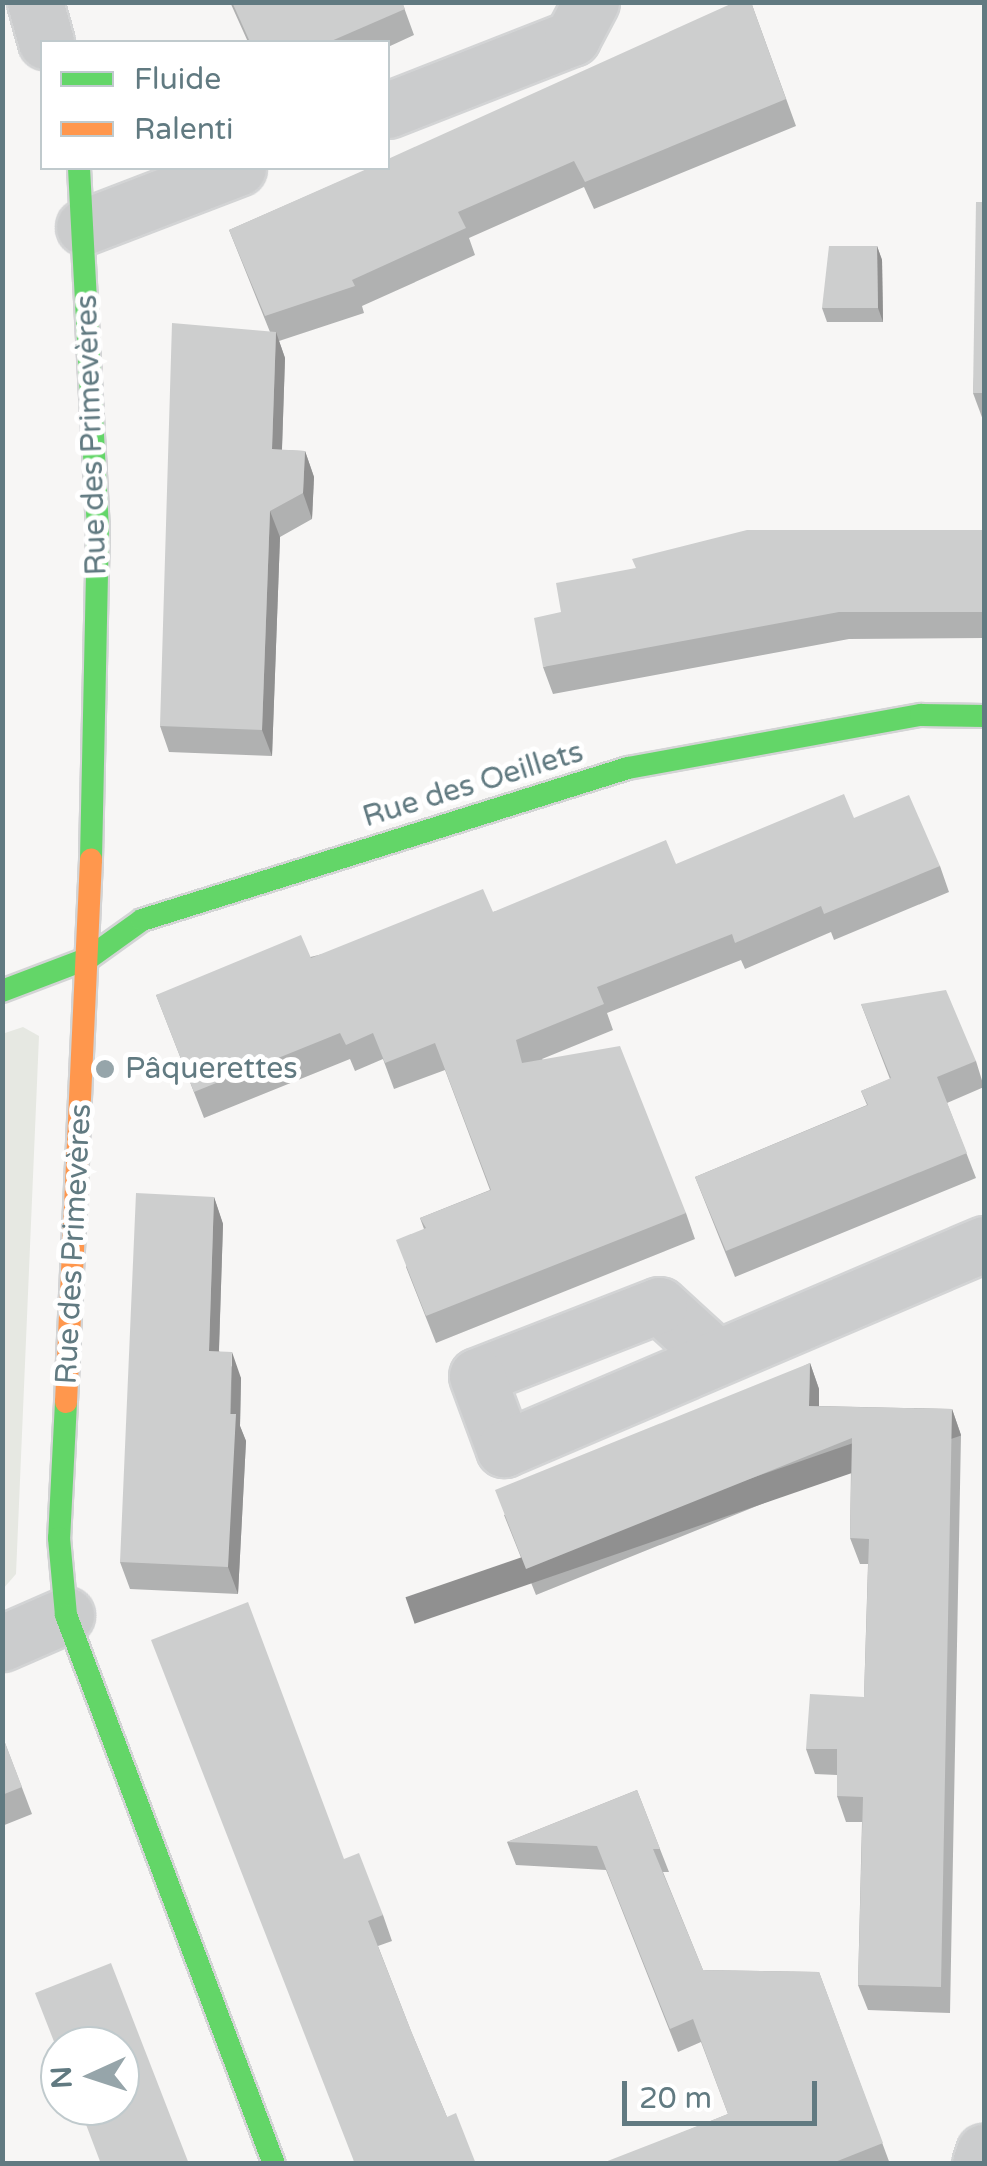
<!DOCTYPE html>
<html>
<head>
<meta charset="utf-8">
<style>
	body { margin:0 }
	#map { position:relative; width:987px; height:2166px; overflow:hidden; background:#f7f6f5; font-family:"Varela Round",sans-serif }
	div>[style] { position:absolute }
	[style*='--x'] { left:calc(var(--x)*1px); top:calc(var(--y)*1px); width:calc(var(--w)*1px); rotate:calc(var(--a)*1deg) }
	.green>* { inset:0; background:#e6e8e2 }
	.roads { filter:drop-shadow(2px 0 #d3d4d5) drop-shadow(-2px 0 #d3d4d5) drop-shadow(0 2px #d3d4d5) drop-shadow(0 -2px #d3d4d5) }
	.street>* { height:55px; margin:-27.5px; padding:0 27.5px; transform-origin:27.5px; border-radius:27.5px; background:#cbcccd }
	.fast>* { height:22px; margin:-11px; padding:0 11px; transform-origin:11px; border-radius:11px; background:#63d668 }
	.slow>* { height:22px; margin:-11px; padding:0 11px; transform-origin:11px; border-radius:11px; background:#ff974d }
	.wall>* { inset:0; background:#b0b1b1 }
	.shaded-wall>* { inset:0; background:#909090; transform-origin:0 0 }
	.building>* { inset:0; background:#cdcece }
	.dots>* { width:28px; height:28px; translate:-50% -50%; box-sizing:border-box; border:5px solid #fff; border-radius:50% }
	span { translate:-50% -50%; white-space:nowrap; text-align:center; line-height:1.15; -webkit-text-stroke:10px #fff; paint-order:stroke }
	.street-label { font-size:30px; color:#617a81 }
	.poi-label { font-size:30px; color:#617a81 }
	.left { translate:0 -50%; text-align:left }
	.frame { position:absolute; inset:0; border:5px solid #617a81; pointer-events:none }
	.legend { position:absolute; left:40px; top:40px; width:350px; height:130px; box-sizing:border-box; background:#fff; border:2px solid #c0cacd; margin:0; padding:12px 18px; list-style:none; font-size:30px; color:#617a81 }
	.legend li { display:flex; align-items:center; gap:20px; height:50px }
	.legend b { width:50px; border:2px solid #c0cacd }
	.north { position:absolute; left:40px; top:2026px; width:100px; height:100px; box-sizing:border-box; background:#fff; border:2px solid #c0cacd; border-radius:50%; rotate:267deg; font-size:28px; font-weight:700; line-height:40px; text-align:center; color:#617a81 }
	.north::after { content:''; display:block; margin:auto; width:35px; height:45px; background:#96a5aa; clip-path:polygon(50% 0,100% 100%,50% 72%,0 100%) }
	.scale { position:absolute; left:622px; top:2081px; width:195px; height:45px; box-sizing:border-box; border:5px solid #617a81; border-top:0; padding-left:12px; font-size:30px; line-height:35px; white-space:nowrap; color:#617a81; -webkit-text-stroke:8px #fff; paint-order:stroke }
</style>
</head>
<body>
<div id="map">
	<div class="green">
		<i style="clip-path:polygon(23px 1027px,39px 1036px,16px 1574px,3px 1589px,2px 1034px)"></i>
	</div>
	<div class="roads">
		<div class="street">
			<i style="--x:35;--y:2;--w:41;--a:74.6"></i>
			<i style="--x:388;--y:110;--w:198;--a:-21.4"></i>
			<i style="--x:572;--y:38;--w:41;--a:-62.2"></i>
			<i style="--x:84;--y:227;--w:165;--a:-21"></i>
			<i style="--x:714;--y:1355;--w:74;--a:-137.7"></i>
			<i style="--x:659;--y:1305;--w:195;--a:158.7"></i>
			<i style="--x:477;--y:1376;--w:78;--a:69.7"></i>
			<i style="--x:504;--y:1449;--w:522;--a:-23.13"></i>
			<i style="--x:2;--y:1643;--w:70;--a:-23.6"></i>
			<i style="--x:980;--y:2164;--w:13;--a:-72"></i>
		</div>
		<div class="fast">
			<i style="--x:79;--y:168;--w:358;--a:87"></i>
			<i style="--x:98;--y:525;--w:335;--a:91.2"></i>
			<i style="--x:2;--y:991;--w:93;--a:-20.8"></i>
			<i style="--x:89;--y:958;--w:65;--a:-35.6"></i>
			<i style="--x:142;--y:920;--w:509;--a:-17.37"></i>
			<i style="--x:628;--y:768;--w:298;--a:-10.3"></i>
			<i style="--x:921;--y:715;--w:63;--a:0.9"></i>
			<i style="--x:66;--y:1402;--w:136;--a:92.9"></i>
			<i style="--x:59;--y:1538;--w:77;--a:84.8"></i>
			<i style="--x:66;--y:1615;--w:587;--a:69.25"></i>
		</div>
		<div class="slow">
			<i style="--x:66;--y:1402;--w:543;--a:-87.36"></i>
		</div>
	</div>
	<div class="wall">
		<i style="clip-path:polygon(230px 2px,402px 2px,414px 35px,388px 47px,388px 42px,248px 42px)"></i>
		<i style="clip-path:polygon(751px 2px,796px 126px,594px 209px,584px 187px,469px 238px,475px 255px,362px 306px,364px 313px,279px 341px,285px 358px,282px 450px,305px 451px,314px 477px,312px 519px,280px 537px,272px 756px,169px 752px,160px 726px,270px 332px,229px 230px)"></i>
		<i style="clip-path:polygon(984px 202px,984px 419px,983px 420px,973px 393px)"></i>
		<i style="clip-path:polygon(877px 246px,882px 260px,883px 322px,827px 322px,822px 308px)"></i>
		<i style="clip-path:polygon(984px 530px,984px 638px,849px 639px,553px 694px,543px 667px)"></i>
		<i style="clip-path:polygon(854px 818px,940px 866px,949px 892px,834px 940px,831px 932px,745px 969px,741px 960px,607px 1013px,613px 1030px,542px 1059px,686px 1213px,695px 1239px,436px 1343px,406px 1267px,424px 1229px,420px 1218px,490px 1190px,445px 1070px,394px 1089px,383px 1059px,355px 1071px,350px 1059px,204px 1118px,156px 995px,493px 912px)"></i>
		<i style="clip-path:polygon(861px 1004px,976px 1061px,984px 1087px,947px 1103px,976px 1178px,735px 1277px,695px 1177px,867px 1105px,861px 1091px,890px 1079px)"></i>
		<i style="clip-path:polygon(214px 1197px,223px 1224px,219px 1351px,241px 1378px,240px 1426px,246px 1441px,238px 1594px,130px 1589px,120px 1562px)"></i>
		<i style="clip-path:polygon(810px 1363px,819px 1389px,819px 1406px,952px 1409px,961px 1435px,950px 2013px,868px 2010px,858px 1985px,862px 1822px,846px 1822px,837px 1796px,837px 1775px,815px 1774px,806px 1749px,864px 1697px,868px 1564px,860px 1564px,850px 1538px,851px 1468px,536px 1595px,504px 1515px)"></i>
		<i style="clip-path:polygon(2px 1735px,32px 1814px,2px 1826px)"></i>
		<i style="clip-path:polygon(637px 1790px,669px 1872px,663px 1872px,703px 1970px,819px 1972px,890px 2164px,605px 2164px,728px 2114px,701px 2042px,678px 2052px,606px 1870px,516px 1865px,507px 1842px)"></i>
		<i style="clip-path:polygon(344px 1859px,383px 1915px,392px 1941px,378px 1946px,411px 2031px,447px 2117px,354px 2164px)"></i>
	</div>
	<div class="shaded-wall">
		<i style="clip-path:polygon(877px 246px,882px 260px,883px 322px,878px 308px)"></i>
		<i style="clip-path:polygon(276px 332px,285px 358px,281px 476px,272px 449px)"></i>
		<i style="clip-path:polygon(305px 451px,314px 477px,312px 519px,303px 493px)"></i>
		<i style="clip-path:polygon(270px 511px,280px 537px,272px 756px,262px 730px)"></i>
		<i style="clip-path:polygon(214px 1197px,223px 1224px,218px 1377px,209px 1351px)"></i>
		<i style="clip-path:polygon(232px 1352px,241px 1378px,240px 1426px,246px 1441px,238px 1594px,228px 1567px)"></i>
		<i style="clip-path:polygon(810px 1363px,819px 1389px,819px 1431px,809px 1406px)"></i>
		<i style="left:952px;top:1409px;width:28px;height:578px;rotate:71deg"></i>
	</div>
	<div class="building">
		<i style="clip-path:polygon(232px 2px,402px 2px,405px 9px,329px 42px,250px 42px)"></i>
		<i style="clip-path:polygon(735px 2px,751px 2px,786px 99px,585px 182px,574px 161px,458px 212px,466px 228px,352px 280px,355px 286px,265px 316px,229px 230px,369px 168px,388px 168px,388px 159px)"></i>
		<i style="clip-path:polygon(976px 202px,984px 202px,984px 393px,973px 393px)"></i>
		<i style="clip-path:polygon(829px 246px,877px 246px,878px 308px,822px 308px)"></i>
		<i style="clip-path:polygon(172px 323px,276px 332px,272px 449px,305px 451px,303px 493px,270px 511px,262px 730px,160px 726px)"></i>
		<i style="clip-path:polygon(747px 530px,984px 530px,984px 612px,839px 612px,543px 667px,534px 618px,561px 612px,556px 583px,636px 568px,632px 559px)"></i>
		<i style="clip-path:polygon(844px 794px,854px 818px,909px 795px,940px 866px,824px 914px,821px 906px,735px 943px,732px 934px,597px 987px,604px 1004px,516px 1040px,522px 1063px,620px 1046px,686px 1213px,426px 1316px,396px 1240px,426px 1228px,420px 1218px,491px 1190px,435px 1043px,385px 1063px,373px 1033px,346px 1045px,340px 1033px,194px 1092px,156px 995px,301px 935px,311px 958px,483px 889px,493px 912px,666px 840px,676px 864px)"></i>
		<i style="clip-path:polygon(946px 990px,976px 1061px,937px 1077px,967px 1153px,726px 1251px,695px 1177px,868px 1105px,861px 1091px,891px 1078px,861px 1004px)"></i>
		<i style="clip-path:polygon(136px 1193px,214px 1197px,209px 1351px,232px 1352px,230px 1414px,236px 1414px,228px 1567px,120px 1562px)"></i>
		<i style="clip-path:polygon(810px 1363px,809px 1406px,952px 1409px,941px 1987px,858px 1985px,863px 1797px,837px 1796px,837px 1749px,806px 1749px,810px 1694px,864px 1697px,869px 1539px,850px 1538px,852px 1438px,526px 1569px,495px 1490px)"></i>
		<i style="clip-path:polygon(248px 1602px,344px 1859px,359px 1853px,383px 1915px,368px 1921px,411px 2031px,447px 2117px,456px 2113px,476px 2164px,355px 2164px,151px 1640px)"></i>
		<i style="clip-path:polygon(2px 1735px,22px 1787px,2px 1795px)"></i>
		<i style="clip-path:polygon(637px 1790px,660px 1849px,653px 1849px,703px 1970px,819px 1972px,883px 2143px,830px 2164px,606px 2164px,605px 2162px,728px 2114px,693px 2019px,670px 2029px,597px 1846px,507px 1842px)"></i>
		<i style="clip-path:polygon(111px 1963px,189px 2164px,101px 2164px,79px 2106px,120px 2106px,120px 2046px,60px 2046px,60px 2057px,35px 1993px)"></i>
	</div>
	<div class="dots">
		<i style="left:105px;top:1069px;background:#96a5aa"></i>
	</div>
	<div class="street-label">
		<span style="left:92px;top:435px;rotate:-92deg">Rue des Primevères</span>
		<span style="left:473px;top:785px;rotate:-17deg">Rue des Oeillets</span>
		<span style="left:74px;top:1244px;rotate:-87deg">Rue des Primevères</span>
	</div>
	<div class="poi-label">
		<span class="left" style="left:125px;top:1069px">Pâquerettes</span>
	</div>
	<div class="frame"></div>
	<ul class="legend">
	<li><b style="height:12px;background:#63d668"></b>Fluide</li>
	<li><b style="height:12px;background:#ff974d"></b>Ralenti</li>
	</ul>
	<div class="north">N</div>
	<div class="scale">20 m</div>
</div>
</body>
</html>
